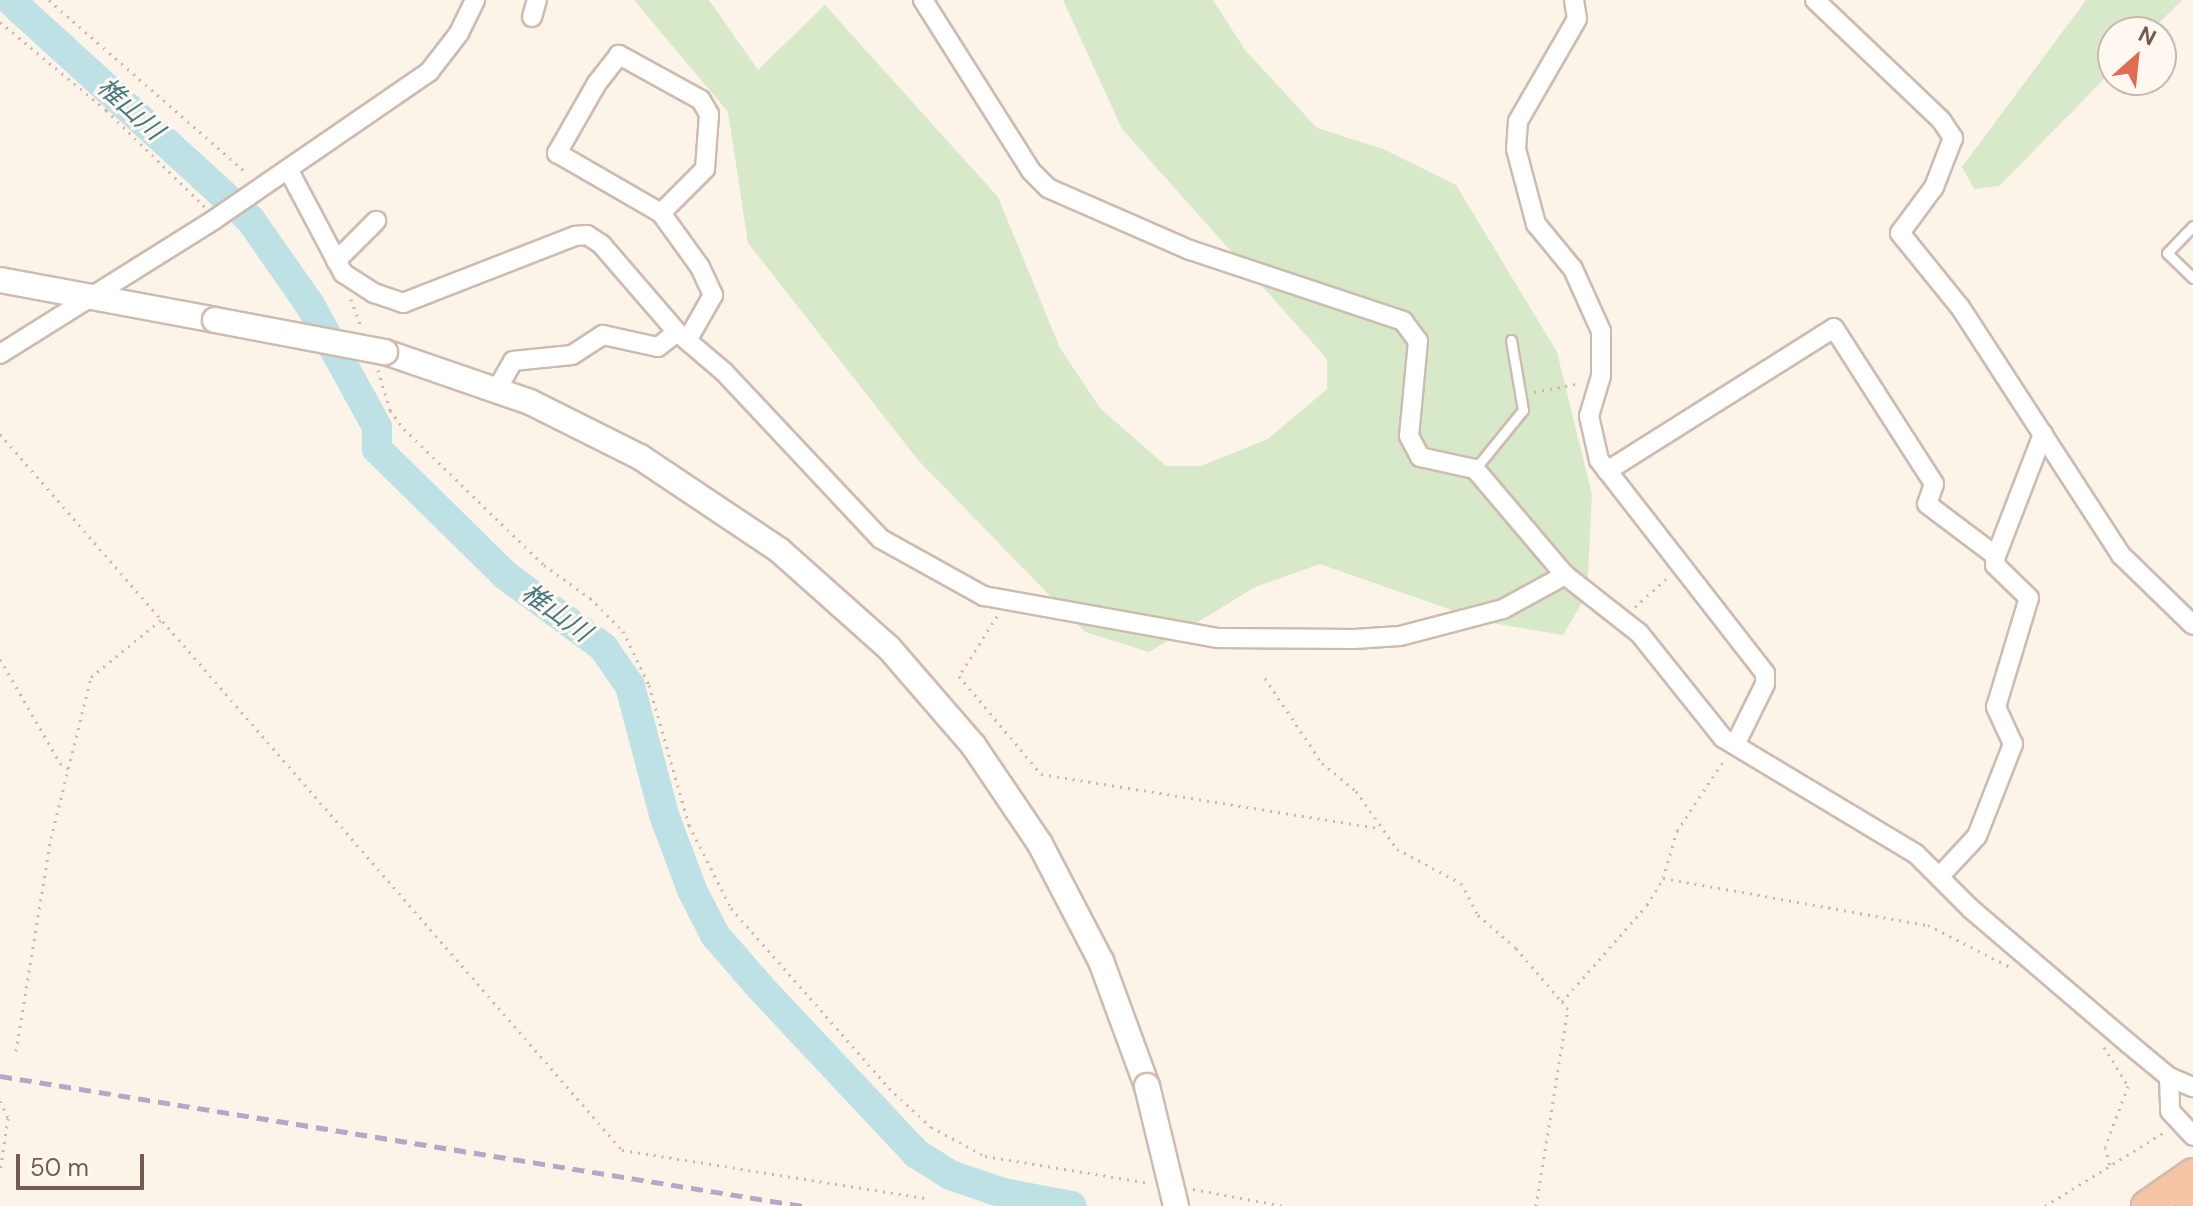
<!DOCTYPE html>
<html>
<head>
<meta charset="utf-8">
<style>
	body { margin:0 }
	#map { position:relative; width:2193px; height:1206px; overflow:hidden; background:#fcf4e9; font-family:"DM Sans","Noto Sans JP",sans-serif }
	div>[style] { position:absolute }
	[style*='--x'] { left:calc(var(--x)*1px); top:calc(var(--y)*1px); width:calc(var(--w)*1px); rotate:calc(var(--a)*1deg) }
	.green>* { inset:0; background:#d7e9c8 }
	.river>* { height:30px; margin:-15px; padding:0 15px; transform-origin:15px; border-radius:15px; background:#bee1e5 }
	.path>* { height:3px; margin-top:-1.5px; transform-origin:0; background:repeating-linear-gradient(90deg,#d5b5a5 0 2px,transparent 0 8px) }
	.roads { filter:drop-shadow(2px 0 #cebbaf) drop-shadow(-2px 0 #cebbaf) drop-shadow(0 2px #cebbaf) drop-shadow(0 -2px #cebbaf) }
	.service>* { height:9px; margin:-4.5px; padding:0 4.5px; transform-origin:4.5px; border-radius:4.5px; background:#fff }
	.minor>* { height:18px; margin:-9px; padding:0 9px; transform-origin:9px; border-radius:9px; background:#fff }
	.tertiary>* { height:24px; margin:-12px; padding:0 12px; transform-origin:12px; border-radius:12px; background:#fff }
	.trunk>* { height:30px; margin:-15px; padding:0 15px; transform-origin:15px; border-radius:15px; background:#f5c4a4 }
	.rail>* { height:5px; margin-top:-2.5px; transform-origin:0; background:repeating-linear-gradient(90deg,#b6a7c6 0 12px,transparent 0 20px) }
	.bridges { filter:drop-shadow(2px 0 #cebbaf) drop-shadow(-2px 0 #cebbaf) drop-shadow(0 2px #cebbaf) drop-shadow(0 -2px #cebbaf) }
	.tertiary-bridge>* { height:24px; margin:-12px; padding:0 12px; transform-origin:12px; border-radius:12px; background:#fff }
	span { translate:-50% -50%; white-space:nowrap; text-align:center; line-height:1.15; -webkit-text-stroke:6px #fef8f0; paint-order:stroke }
	.water-label { font-size:26px; color:#447a81; font-style:italic }
	.north { position:absolute; left:2097px; top:16px; width:80px; height:80px; box-sizing:border-box; background:#fef8f0; border:2px solid #c8b9af; border-radius:50%; rotate:27deg; font-size:22px; font-weight:700; line-height:32px; text-align:center; color:#765a4d }
	.north::after { content:''; display:block; margin:auto; width:28px; height:36px; background:#e06c54; clip-path:polygon(50% 0,100% 100%,50% 72%,0 100%) }
	.scale { position:absolute; left:16px; top:1154px; width:128px; height:36px; box-sizing:border-box; border:4px solid #765a4d; border-top:0; padding-left:10px; font-size:24px; line-height:28px; white-space:nowrap; color:#765a4d; -webkit-text-stroke:6px #fef8f0; paint-order:stroke }
</style>
</head>
<body>
<div id="map">
	<div class="green">
		<i style="clip-path:polygon(634px 0,709px 0,758px 70px,825px 5px,998px 197px,1060px 348px,1100px 408px,1166px 466px,1201px 466px,1268px 439px,1327px 389px,1327px 359px,1122px 129px,1063px 0,1213px 0,1245px 50px,1317px 128px,1383px 149px,1456px 185px,1557px 352px,1592px 495px,1587px 594px,1563px 635px,1486px 622px,1320px 564px,1255px 587px,1149px 652px,1085px 632px,918px 460px,748px 243px,728px 112px)"></i>
		<i style="clip-path:polygon(2086px 0,2182px 0,2150px 32px,2113px 32px,2113px 70px,1999px 186px,1974px 189px,1962px 167px)"></i>
	</div>
	<div class="river">
		<i style="--x:10;--y:0;--w:325;--a:42.4"></i>
		<i style="--x:250;--y:219;--w:105;--a:55.1"></i>
		<i style="--x:310;--y:305;--w:139;--a:61.2"></i>
		<i style="--x:377;--y:427;--w:22;--a:90"></i>
		<i style="--x:377;--y:449;--w:180;--a:44.5"></i>
		<i style="--x:505;--y:575;--w:122;--a:36.3"></i>
		<i style="--x:603;--y:647;--w:47;--a:55.3"></i>
		<i style="--x:630;--y:686;--w:133;--a:75.2"></i>
		<i style="--x:664;--y:815;--w:80;--a:69.5"></i>
		<i style="--x:692;--y:890;--w:51;--a:62.9"></i>
		<i style="--x:715;--y:935;--w:69;--a:49.1"></i>
		<i style="--x:760;--y:987;--w:229;--a:46.8"></i>
		<i style="--x:917;--y:1154;--w:39;--a:32"></i>
		<i style="--x:950;--y:1175;--w:56;--a:18.8"></i>
		<i style="--x:1003;--y:1193;--w:70;--a:10.7"></i>
	</div>
	<div class="path">
		<i style="--x:49;--y:0;--w:264;--a:41.2"></i>
		<i style="--x:0;--y:22;--w:138;--a:39.7"></i>
		<i style="--x:106;--y:110;--w:139;--a:44.4"></i>
		<i style="--x:351;--y:299;--w:29;--a:70"></i>
		<i style="--x:378;--y:370;--w:42;--a:73.3"></i>
		<i style="--x:390;--y:410;--w:24;--a:54"></i>
		<i style="--x:404;--y:429;--w:195;--a:44.2"></i>
		<i style="--x:544;--y:565;--w:57;--a:35.7"></i>
		<i style="--x:590;--y:598;--w:47;--a:45"></i>
		<i style="--x:623;--y:631;--w:60;--a:64.3"></i>
		<i style="--x:649;--y:685;--w:146;--a:74.1"></i>
		<i style="--x:689;--y:825;--w:93;--a:63.2"></i>
		<i style="--x:731;--y:908;--w:240;--a:48.7"></i>
		<i style="--x:889;--y:1088;--w:57;--a:42.9"></i>
		<i style="--x:931;--y:1127;--w:61;--a:28.2"></i>
		<i style="--x:985;--y:1156;--w:167;--a:9.3"></i>
		<i style="--x:1534;--y:392;--w:48;--a:-10.8"></i>
		<i style="--x:0;--y:434;--w:948;--a:49.02"></i>
		<i style="--x:622;--y:1150;--w:307;--a:9"></i>
		<i style="--x:1635;--y:607;--w:43;--a:-42.2"></i>
		<i style="--x:997;--y:616;--w:71;--a:122.3"></i>
		<i style="--x:959;--y:676;--w:128;--a:50.1"></i>
		<i style="--x:1041;--y:774;--w:342;--a:9.1"></i>
		<i style="--x:0;--y:659;--w:120;--a:60"></i>
		<i style="--x:60;--y:763;--w:11;--a:34"></i>
		<i style="--x:1265;--y:678;--w:102;--a:56.2"></i>
		<i style="--x:1322;--y:763;--w:44;--a:39.5"></i>
		<i style="--x:1356;--y:791;--w:71;--a:54.7"></i>
		<i style="--x:1397;--y:849;--w:72;--a:28"></i>
		<i style="--x:1461;--y:883;--w:36;--a:62"></i>
		<i style="--x:1478;--y:915;--w:50;--a:41"></i>
		<i style="--x:1516;--y:948;--w:71;--a:49.6"></i>
		<i style="--x:1663;--y:878;--w:269;--a:10.1"></i>
		<i style="--x:1928;--y:925;--w:92;--a:27.1"></i>
		<i style="--x:2104;--y:1047;--w:46;--a:58.4"></i>
		<i style="--x:2128;--y:1086;--w:65;--a:110.7"></i>
		<i style="--x:2105;--y:1147;--w:20;--a:75"></i>
		<i style="--x:16;--y:1051;--w:216;--a:-80.7"></i>
		<i style="--x:51;--y:838;--w:166;--a:-76"></i>
		<i style="--x:91;--y:677;--w:90;--a:-39.2"></i>
		<i style="--x:0;--y:1101;--w:19;--a:65"></i>
		<i style="--x:8;--y:1118;--w:54;--a:98.6"></i>
		<i style="--x:1193;--y:1189;--w:93;--a:10.6"></i>
		<i style="--x:1536;--y:1206;--w:200;--a:-80.8"></i>
		<i style="--x:1568;--y:1009;--w:9;--a:-131"></i>
		<i style="--x:1562;--y:1002;--w:129;--a:-48.8"></i>
		<i style="--x:1647;--y:905;--w:31;--a:-59"></i>
		<i style="--x:1663;--y:878;--w:49;--a:-73.4"></i>
		<i style="--x:1677;--y:831;--w:85;--a:-56.5"></i>
		<i style="--x:2045;--y:1206;--w:142;--a:-31.8"></i>
	</div>
	<div class="roads">
		<div class="service">
			<i style="--x:2193;--y:226;--w:37;--a:134"></i>
			<i style="--x:2167;--y:253;--w:36;--a:44"></i>
			<i style="--x:1475;--y:469;--w:76;--a:-50.9"></i>
			<i style="--x:1523;--y:410;--w:71;--a:-99.7"></i>
		</div>
		<div class="minor">
			<i style="--x:923;--y:0;--w:202;--a:57.7"></i>
			<i style="--x:1031;--y:171;--w:24;--a:45"></i>
			<i style="--x:1048;--y:188;--w:155;--a:23.6"></i>
			<i style="--x:1190;--y:250;--w:225;--a:18.4"></i>
			<i style="--x:1403;--y:321;--w:25;--a:53"></i>
			<i style="--x:1418;--y:341;--w:95;--a:95.4"></i>
			<i style="--x:1409;--y:436;--w:24;--a:62"></i>
			<i style="--x:1420;--y:457;--w:56;--a:12.3"></i>
			<i style="--x:1475;--y:469;--w:139;--a:49.7"></i>
			<i style="--x:1565;--y:575;--w:94;--a:38.1"></i>
			<i style="--x:1639;--y:633;--w:134;--a:51.3"></i>
			<i style="--x:1723;--y:738;--w:225;--a:31"></i>
			<i style="--x:1916;--y:854;--w:78;--a:45"></i>
			<i style="--x:1971;--y:909;--w:206;--a:40.5"></i>
			<i style="--x:2128;--y:1043;--w:53;--a:39.7"></i>
			<i style="--x:2169;--y:1077;--w:26;--a:23"></i>
			<i style="--x:1574;--y:0;--w:19;--a:81"></i>
			<i style="--x:1577;--y:19;--w:118;--a:120"></i>
			<i style="--x:1518;--y:121;--w:28;--a:94"></i>
			<i style="--x:1516;--y:149;--w:78;--a:75.1"></i>
			<i style="--x:1536;--y:224;--w:58;--a:50.6"></i>
			<i style="--x:1573;--y:269;--w:68;--a:65.7"></i>
			<i style="--x:1601;--y:331;--w:45;--a:90"></i>
			<i style="--x:1601;--y:376;--w:42;--a:106.7"></i>
			<i style="--x:1589;--y:416;--w:45;--a:77.2"></i>
			<i style="--x:1599;--y:460;--w:270;--a:52.1"></i>
			<i style="--x:1765;--y:673;--w:11;--a:90"></i>
			<i style="--x:1765;--y:684;--w:68;--a:116.2"></i>
			<i style="--x:1815;--y:0;--w:174;--a:43.6"></i>
			<i style="--x:1941;--y:120;--w:22;--a:56"></i>
			<i style="--x:1953;--y:138;--w:53;--a:111.2"></i>
			<i style="--x:1934;--y:187;--w:57;--a:126.5"></i>
			<i style="--x:1900;--y:233;--w:95;--a:51"></i>
			<i style="--x:1960;--y:307;--w:296;--a:57"></i>
			<i style="--x:2121;--y:555;--w:100;--a:44.2"></i>
			<i style="--x:532;--y:17;--w:18;--a:-74"></i>
			<i style="--x:288;--y:169;--w:118;--a:62.1"></i>
			<i style="--x:343;--y:273;--w:37;--a:33"></i>
			<i style="--x:374;--y:293;--w:31;--a:19"></i>
			<i style="--x:403;--y:303;--w:185;--a:-21.3"></i>
			<i style="--x:575;--y:236;--w:12;--a:-5"></i>
			<i style="--x:587;--y:235;--w:17;--a:33"></i>
			<i style="--x:601;--y:244;--w:116;--a:49.2"></i>
			<i style="--x:677;--y:332;--w:62;--a:40.4"></i>
			<i style="--x:724;--y:372;--w:229;--a:46.8"></i>
			<i style="--x:881;--y:539;--w:118;--a:29"></i>
			<i style="--x:984;--y:596;--w:238;--a:10.2"></i>
			<i style="--x:1218;--y:638;--w:136;--a:0.4"></i>
			<i style="--x:1354;--y:639;--w:46;--a:-3.7"></i>
			<i style="--x:1400;--y:636;--w:106;--a:-14.7"></i>
			<i style="--x:1503;--y:609;--w:71;--a:-28.7"></i>
			<i style="--x:661;--y:213;--w:62;--a:-45"></i>
			<i style="--x:705;--y:169;--w:55;--a:-85.8"></i>
			<i style="--x:709;--y:114;--w:16;--a:-120"></i>
			<i style="--x:701;--y:100;--w:94;--a:-151.2"></i>
			<i style="--x:619;--y:55;--w:36;--a:128"></i>
			<i style="--x:597;--y:83;--w:81;--a:119.7"></i>
			<i style="--x:557;--y:153;--w:120;--a:30"></i>
			<i style="--x:661;--y:213;--w:67;--a:54.2"></i>
			<i style="--x:700;--y:267;--w:31;--a:65"></i>
			<i style="--x:713;--y:295;--w:51;--a:119.6"></i>
			<i style="--x:336;--y:261;--w:57;--a:-45"></i>
			<i style="--x:0;--y:354;--w:254;--a:-32.1"></i>
			<i style="--x:215;--y:219;--w:260;--a:-34.5"></i>
			<i style="--x:429;--y:72;--w:49;--a:-52.4"></i>
			<i style="--x:459;--y:33;--w:37;--a:-64"></i>
			<i style="--x:497;--y:389;--w:32;--a:-60"></i>
			<i style="--x:513;--y:361;--w:59;--a:-5.8"></i>
			<i style="--x:572;--y:355;--w:37;--a:-33"></i>
			<i style="--x:603;--y:335;--w:56;--a:12.3"></i>
			<i style="--x:658;--y:347;--w:24;--a:-38"></i>
			<i style="--x:1607;--y:471;--w:268;--a:-32.2"></i>
			<i style="--x:1834;--y:328;--w:185;--a:57.3"></i>
			<i style="--x:1934;--y:484;--w:21;--a:109"></i>
			<i style="--x:1927;--y:504;--w:86;--a:37"></i>
			<i style="--x:1940;--y:876;--w:54;--a:-47.2"></i>
			<i style="--x:1977;--y:836;--w:99;--a:-68.6"></i>
			<i style="--x:2013;--y:744;--w:41;--a:-114.7"></i>
			<i style="--x:1996;--y:707;--w:114;--a:-73.2"></i>
			<i style="--x:2029;--y:598;--w:47;--a:-135.9"></i>
			<i style="--x:1995;--y:565;--w:9;--a:-84"></i>
			<i style="--x:1996;--y:556;--w:131;--a:-68.9"></i>
			<i style="--x:2169;--y:1077;--w:34;--a:88"></i>
			<i style="--x:2170;--y:1111;--w:34;--a:47"></i>
		</div>
		<div class="tertiary">
			<i style="--x:0;--y:280;--w:219;--a:10.5"></i>
			<i style="--x:385;--y:352;--w:153;--a:19"></i>
			<i style="--x:530;--y:402;--w:123;--a:26.6"></i>
			<i style="--x:640;--y:457;--w:167;--a:33.8"></i>
			<i style="--x:779;--y:550;--w:147;--a:41.7"></i>
			<i style="--x:889;--y:648;--w:128;--a:49.1"></i>
			<i style="--x:973;--y:745;--w:120;--a:55.9"></i>
			<i style="--x:1040;--y:844;--w:132;--a:62.5"></i>
			<i style="--x:1101;--y:961;--w:133;--a:69.8"></i>
		</div>
		<div class="trunk">
			<i style="--x:2147;--y:1206;--w:56;--a:-34.8"></i>
			<i style="--x:2192;--y:1206;--w:1;--a:-45"></i>
		</div>
	</div>
	<div class="rail">
		<i style="--x:0;--y:1076;--w:813;--a:9.2"></i>
	</div>
	<div class="bridges">
		<div class="tertiary-bridge">
			<i style="--x:215;--y:320;--w:173;--a:10.7"></i>
			<i style="--x:1147;--y:1086;--w:123;--a:76.4"></i>
		</div>
	</div>
	<div class="water-label">
		<span style="left:130px;top:109px;rotate:42deg">椎山川</span>
		<span style="left:556px;top:613px;rotate:36deg">椎山川</span>
	</div>
	<div class="north">N</div>
	<div class="scale">50 m</div>
</div>
</body>
</html>
